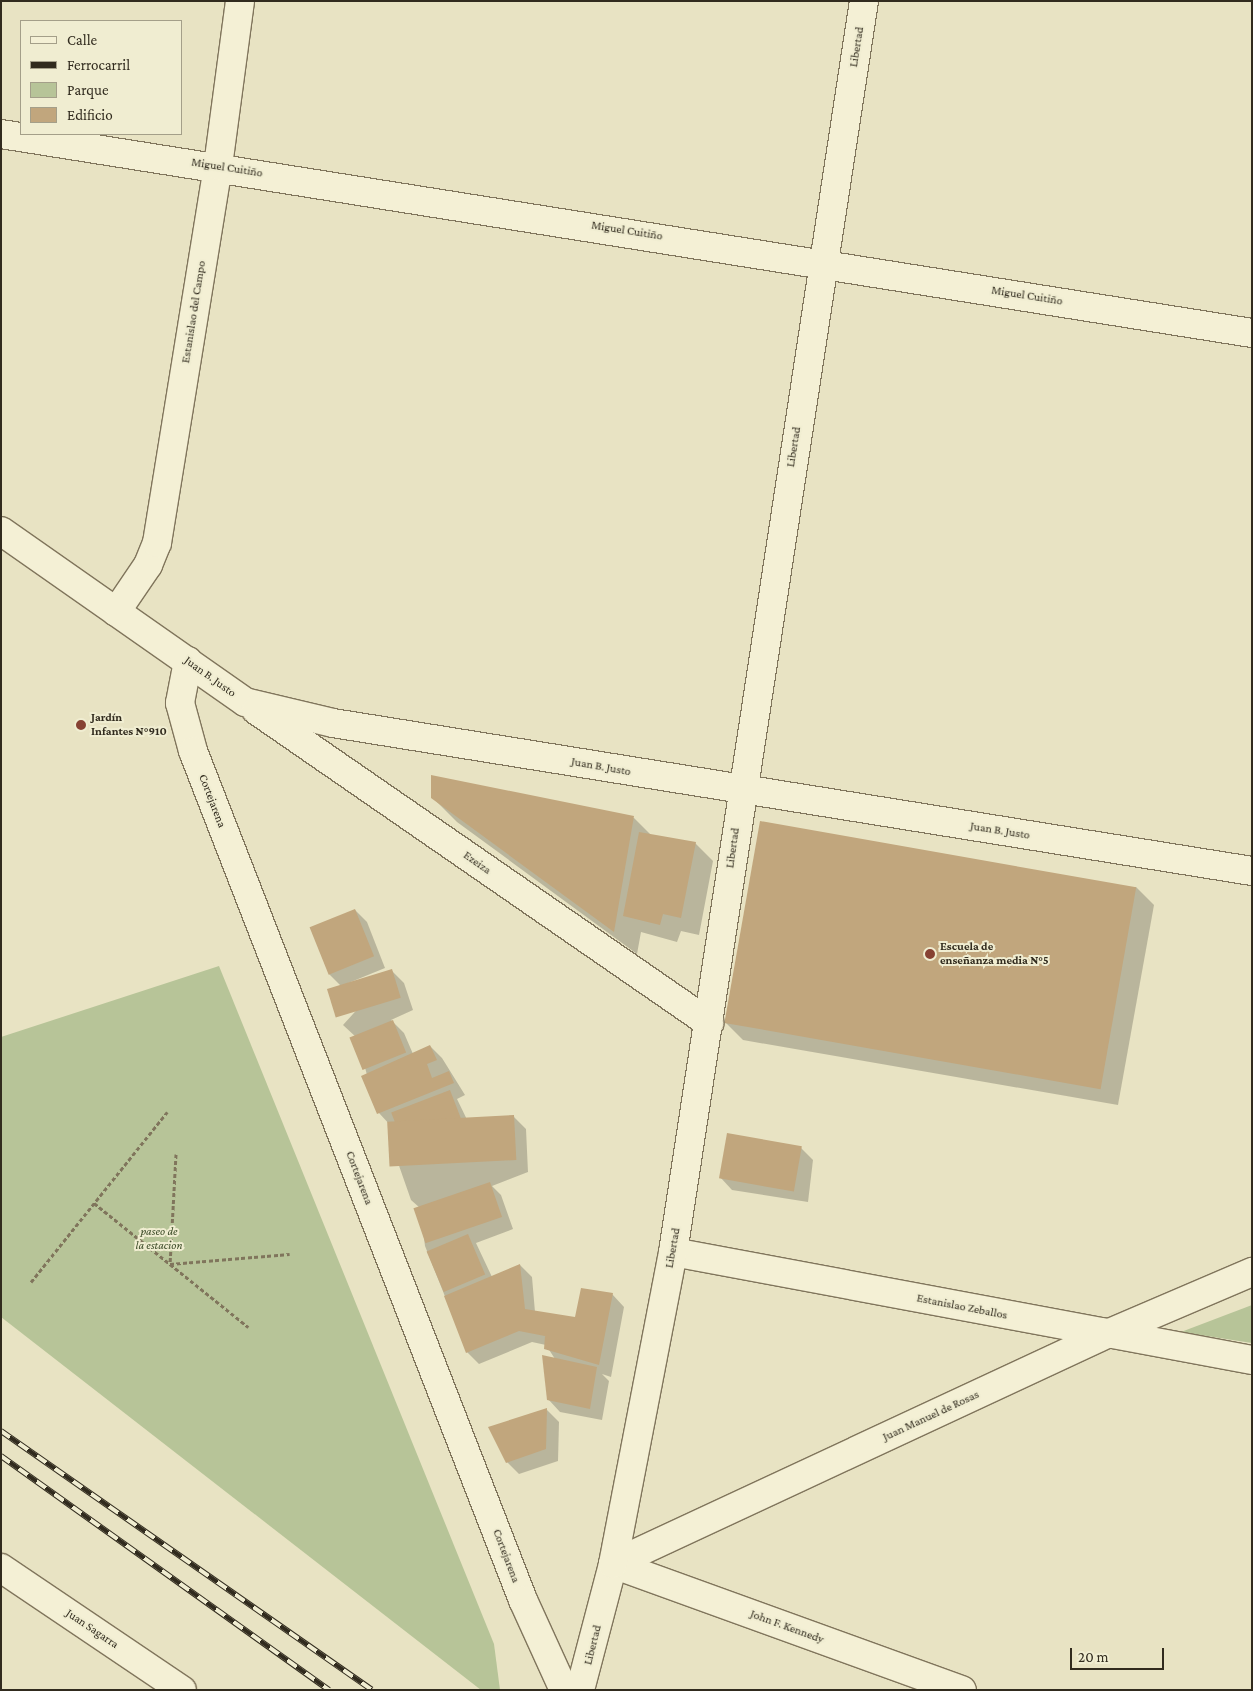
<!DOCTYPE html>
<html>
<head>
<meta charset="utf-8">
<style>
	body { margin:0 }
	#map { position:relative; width:1253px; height:1691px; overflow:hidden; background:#e8e3c3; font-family:"Crimson Pro",serif }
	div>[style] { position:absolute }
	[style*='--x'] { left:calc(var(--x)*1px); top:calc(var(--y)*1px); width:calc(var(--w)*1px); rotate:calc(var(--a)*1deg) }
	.green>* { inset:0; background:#b7c498 }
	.shadow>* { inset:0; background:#0003 }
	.building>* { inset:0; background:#c1a67d; transform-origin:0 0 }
	.path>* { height:3px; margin-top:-1.5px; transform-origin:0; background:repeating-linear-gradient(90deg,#80755c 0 4px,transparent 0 6.5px) }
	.roads { filter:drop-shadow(1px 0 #80755c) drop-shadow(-1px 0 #80755c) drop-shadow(0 1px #80755c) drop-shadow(0 -1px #80755c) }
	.minor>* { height:28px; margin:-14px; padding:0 14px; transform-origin:14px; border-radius:14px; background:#f4f0d5 }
	.rail>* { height:5.5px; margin-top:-2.75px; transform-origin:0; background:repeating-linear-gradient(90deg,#f0edd1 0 11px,#312b1e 0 22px); box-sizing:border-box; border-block:1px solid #312b1e }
	.dots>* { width:14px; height:14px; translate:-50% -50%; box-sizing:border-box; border:2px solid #f0edd1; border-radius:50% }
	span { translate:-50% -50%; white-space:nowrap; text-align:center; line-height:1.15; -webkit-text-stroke:4px #f0edd1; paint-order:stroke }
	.street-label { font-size:12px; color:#312b1e }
	.poi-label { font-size:12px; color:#312b1e; font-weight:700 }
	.left { translate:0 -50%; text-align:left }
	.park-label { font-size:12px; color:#3b4b27; font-style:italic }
	.frame { position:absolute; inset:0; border:2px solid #312b1e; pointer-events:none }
	.legend { position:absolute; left:20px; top:20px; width:162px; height:115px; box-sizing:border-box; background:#f0edd1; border:1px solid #a49f89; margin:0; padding:6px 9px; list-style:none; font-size:15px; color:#312b1e }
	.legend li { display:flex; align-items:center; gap:10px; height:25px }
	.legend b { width:25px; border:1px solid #a49f89 }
	.scale { position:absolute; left:1070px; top:1648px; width:94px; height:22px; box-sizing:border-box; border:2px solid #312b1e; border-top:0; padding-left:6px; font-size:15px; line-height:18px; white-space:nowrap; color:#312b1e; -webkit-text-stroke:4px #f0edd1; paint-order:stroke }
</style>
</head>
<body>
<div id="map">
	<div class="green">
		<i style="clip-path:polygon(219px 966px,494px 1644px,500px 1690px,481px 1690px,1px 1317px,1px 1037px)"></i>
		<i style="clip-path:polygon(1252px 1305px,1252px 1343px,1181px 1332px)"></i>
	</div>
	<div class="shadow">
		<i style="clip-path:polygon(433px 798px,634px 818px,652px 836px,695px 843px,713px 861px,699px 935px,681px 931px,677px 942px,641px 932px,637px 954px,457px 822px)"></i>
		<i style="clip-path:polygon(1136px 887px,1154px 905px,1118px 1105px,743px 1040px,725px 1022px)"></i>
		<i style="clip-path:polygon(355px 910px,367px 922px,385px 968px,341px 986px,329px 974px)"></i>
		<i style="clip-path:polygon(392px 971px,404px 983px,413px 1010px,391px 1020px,404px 1033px,413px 1054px,430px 1046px,442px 1058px,465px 1095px,457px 1099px,473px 1132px,514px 1117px,526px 1129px,528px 1172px,492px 1186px,501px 1195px,513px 1229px,476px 1243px,492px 1277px,520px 1265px,532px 1277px,535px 1312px,576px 1318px,612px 1294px,624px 1307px,611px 1377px,602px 1374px,609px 1381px,602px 1420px,560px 1412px,548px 1399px,555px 1359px,546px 1345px,532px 1342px,479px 1364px,467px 1352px,425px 1246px,420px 1208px,411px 1200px,397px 1160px,412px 1155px,396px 1123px,391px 1126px,379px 1113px,363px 1077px,367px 1075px,357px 1038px,343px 1025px)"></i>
		<i style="clip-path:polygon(801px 1148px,813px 1160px,808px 1202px,732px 1190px,720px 1177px)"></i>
		<i style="clip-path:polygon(547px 1410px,559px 1422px,558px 1461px,519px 1474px,507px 1462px)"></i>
	</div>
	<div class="building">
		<i style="clip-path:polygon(431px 775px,634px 816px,614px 932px,431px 798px)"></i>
		<i style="left:760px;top:821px;width:382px;height:205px;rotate:10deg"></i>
		<i style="clip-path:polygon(639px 832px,696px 842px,681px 918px,663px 914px,660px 925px,623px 916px)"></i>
		<i style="left:355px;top:909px;width:51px;height:49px;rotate:68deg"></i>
		<i style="left:392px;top:969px;width:30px;height:68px;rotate:73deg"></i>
		<i style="left:393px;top:1020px;width:35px;height:47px;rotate:68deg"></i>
		<i style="clip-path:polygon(430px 1045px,437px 1060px,427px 1064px,432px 1078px,449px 1071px,454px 1083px,377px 1114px,361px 1076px)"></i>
		<i style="left:450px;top:1090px;width:40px;height:63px;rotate:69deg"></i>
		<i style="left:514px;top:1115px;width:45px;height:127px;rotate:87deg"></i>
		<i style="left:727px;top:1133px;width:76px;height:46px;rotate:10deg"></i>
		<i style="left:490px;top:1182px;width:37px;height:81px;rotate:71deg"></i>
		<i style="left:468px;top:1234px;width:44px;height:45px;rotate:67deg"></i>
		<i style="clip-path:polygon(520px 1264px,525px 1309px,575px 1317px,581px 1288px,613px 1293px,599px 1365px,544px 1349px,545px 1336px,550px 1337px,519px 1331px,466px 1353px,444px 1296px)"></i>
		<i style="clip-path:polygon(542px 1355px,597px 1367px,590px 1409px,547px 1400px)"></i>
		<i style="clip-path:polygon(547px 1408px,546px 1449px,506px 1463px,488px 1427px)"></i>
	</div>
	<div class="path">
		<i style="--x:176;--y:1154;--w:110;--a:93.1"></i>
		<i style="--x:170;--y:1264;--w:120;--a:-4.8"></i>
		<i style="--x:94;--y:1203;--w:198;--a:38.8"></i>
		<i style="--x:31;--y:1282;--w:218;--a:-51.3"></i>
	</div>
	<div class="roads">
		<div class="minor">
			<i style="--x:1;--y:134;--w:1267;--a:9.04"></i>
			<i style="--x:1;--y:531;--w:298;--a:35"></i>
			<i style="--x:245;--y:702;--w:90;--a:13.4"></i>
			<i style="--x:333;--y:723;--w:931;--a:9.15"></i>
			<i style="--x:116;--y:612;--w:57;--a:-55.8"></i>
			<i style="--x:148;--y:565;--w:24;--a:-68"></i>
			<i style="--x:157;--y:543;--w:382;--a:-80.8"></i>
			<i style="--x:218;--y:166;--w:166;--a:-82.4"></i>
			<i style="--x:188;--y:661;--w:43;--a:100.8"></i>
			<i style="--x:180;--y:703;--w:50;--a:74.8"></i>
			<i style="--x:193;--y:751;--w:911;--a:68.76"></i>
			<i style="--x:523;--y:1600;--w:99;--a:65.5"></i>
			<i style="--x:256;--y:710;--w:551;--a:34.64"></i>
			<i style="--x:673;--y:1252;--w:589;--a:10.57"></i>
			<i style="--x:613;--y:1564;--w:545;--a:-24.97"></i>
			<i style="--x:1107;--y:1334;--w:158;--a:-23.2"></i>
			<i style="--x:613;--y:1564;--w:371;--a:19.9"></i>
			<i style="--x:1;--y:1568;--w:218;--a:34"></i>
			<i style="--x:580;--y:1690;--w:130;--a:-75.3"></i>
			<i style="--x:613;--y:1564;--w:318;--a:-79.1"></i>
			<i style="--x:673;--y:1252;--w:1265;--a:-81.32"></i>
		</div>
	</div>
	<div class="rail">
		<i style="--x:1;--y:1431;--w:452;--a:34.9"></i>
		<i style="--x:1;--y:1456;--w:403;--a:35.5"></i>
	</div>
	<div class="dots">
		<i style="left:81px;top:725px;background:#874233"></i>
		<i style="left:930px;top:954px;background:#874233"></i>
	</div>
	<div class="street-label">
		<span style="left:857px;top:47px;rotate:-81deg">Libertad</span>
		<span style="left:227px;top:168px;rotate:9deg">Miguel Cuitiño</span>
		<span style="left:627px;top:231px;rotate:9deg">Miguel Cuitiño</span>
		<span style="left:1027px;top:296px;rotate:9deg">Miguel Cuitiño</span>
		<span style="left:194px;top:312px;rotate:-81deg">Estanislao del Campo</span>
		<span style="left:794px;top:447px;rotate:-81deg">Libertad</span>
		<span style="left:210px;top:677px;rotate:36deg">Juan B. Justo</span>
		<span style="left:601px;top:767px;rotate:10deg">Juan B. Justo</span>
		<span style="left:212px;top:801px;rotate:69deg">Cortejarena</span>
		<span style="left:1000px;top:831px;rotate:9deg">Juan B. Justo</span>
		<span style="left:733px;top:848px;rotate:-82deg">Libertad</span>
		<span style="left:477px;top:863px;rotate:35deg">Ezeiza</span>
		<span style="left:359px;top:1178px;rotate:69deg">Cortejarena</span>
		<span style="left:673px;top:1248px;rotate:-80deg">Libertad</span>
		<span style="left:962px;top:1307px;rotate:11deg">Estanislao Zeballos</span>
		<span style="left:931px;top:1416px;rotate:-25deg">Juan Manuel de Rosas</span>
		<span style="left:506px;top:1556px;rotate:69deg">Cortejarena</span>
		<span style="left:787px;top:1627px;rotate:20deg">John F. Kennedy</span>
		<span style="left:92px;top:1629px;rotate:34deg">Juan Sagarra</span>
		<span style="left:593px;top:1645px;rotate:-76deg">Libertad</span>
	</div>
	<div class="poi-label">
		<span class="left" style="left:91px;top:725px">Jardín<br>Infantes N°910</span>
		<span class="left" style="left:940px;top:954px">Escuela de<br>enseñanza media N°5</span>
	</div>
	<div class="park-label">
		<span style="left:159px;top:1239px">paseo de<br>la estacion</span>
	</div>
	<div class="frame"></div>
	<ul class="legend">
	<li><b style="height:6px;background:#f4f0d5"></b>Calle</li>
	<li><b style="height:6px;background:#312b1e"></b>Ferrocarril</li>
	<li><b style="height:14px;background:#b7c498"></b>Parque</li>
	<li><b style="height:14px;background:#c1a67d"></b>Edificio</li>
	</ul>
	<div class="scale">20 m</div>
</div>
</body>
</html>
